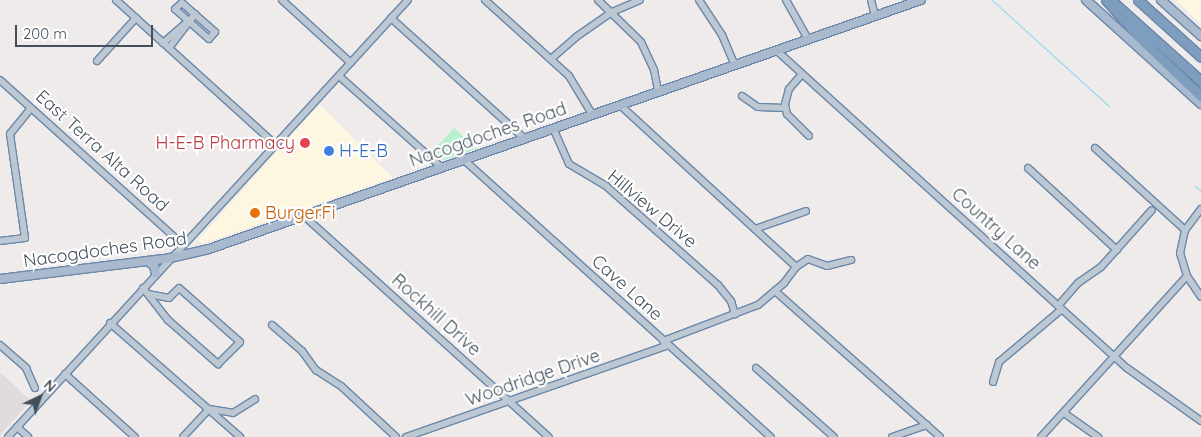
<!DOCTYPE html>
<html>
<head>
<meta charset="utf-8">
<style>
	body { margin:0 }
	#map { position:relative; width:1201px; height:437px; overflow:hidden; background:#efebeb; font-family:Quicksand,sans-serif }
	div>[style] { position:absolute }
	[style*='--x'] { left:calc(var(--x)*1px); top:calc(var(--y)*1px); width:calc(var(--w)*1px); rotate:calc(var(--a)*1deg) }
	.commercial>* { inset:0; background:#fdf6e1 }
	.education>* { inset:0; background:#e0dcdd }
	.green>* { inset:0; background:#b5f1ce }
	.stream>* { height:1px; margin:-0.5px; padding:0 0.5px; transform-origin:0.5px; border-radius:0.5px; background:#7ed7f2 }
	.roads { filter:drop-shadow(1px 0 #6a88ab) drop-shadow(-1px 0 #6a88ab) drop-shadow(0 1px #6a88ab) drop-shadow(0 -1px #6a88ab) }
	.minor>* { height:6px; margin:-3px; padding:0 3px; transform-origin:3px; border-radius:3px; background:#bdc8d3 }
	.major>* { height:8px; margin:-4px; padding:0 4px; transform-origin:4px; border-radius:4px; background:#a9bace }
	.highway>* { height:9px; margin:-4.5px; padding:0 4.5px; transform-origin:4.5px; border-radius:4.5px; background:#7f9dbf }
	.dots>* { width:14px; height:14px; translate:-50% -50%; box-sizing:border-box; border:2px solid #fff; border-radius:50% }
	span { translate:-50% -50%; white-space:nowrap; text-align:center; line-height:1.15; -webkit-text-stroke:4.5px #fff; paint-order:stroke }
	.street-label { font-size:18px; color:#434f5a }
	.health-label { font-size:18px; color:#be3a42 }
	.right { translate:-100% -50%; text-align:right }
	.shop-label { font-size:18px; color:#366cbe }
	.left { translate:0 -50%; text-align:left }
	.food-label { font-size:18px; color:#c56008 }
	.north { position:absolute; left:15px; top:372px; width:50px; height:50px; -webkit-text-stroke:4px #fff; paint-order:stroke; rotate:42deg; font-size:14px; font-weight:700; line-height:20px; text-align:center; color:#434f5a }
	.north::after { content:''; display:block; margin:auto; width:18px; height:22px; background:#434f5a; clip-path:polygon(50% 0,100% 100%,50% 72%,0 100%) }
	.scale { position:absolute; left:15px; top:25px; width:138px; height:22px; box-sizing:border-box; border:2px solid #434f5a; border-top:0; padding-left:6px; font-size:15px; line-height:18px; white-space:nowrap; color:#434f5a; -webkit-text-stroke:4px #fff; paint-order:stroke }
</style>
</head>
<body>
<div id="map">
	<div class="commercial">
		<i style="clip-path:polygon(1176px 0,1201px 0,1201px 24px)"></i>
		<i style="clip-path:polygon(319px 104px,393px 178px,202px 244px,198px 240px)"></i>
	</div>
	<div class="education">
		<i style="clip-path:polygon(0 372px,31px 401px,0 435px)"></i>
	</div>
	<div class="green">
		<i style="clip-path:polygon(454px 128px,477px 149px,443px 160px,433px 151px)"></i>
	</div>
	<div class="stream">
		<i style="--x:992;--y:0;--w:158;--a:42.2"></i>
		<i style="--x:1195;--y:186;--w:8;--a:40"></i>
	</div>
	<div class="roads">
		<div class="minor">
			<i style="--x:116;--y:0;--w:217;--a:42.2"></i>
			<i style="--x:282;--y:0;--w:93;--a:42.4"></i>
			<i style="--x:485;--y:0;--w:113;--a:42.1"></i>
			<i style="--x:569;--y:76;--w:44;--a:58.8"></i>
			<i style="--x:598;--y:0;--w:60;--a:44.3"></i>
			<i style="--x:641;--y:42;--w:31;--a:65"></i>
			<i style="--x:654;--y:70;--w:21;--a:79"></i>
			<i style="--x:699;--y:0;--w:42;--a:56.7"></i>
			<i style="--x:722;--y:35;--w:33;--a:67"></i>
			<i style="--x:786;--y:0;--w:45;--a:60.6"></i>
			<i style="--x:871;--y:0;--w:16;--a:76"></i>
			<i style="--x:182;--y:3;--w:44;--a:41.3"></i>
			<i style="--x:215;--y:32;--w:9;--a:131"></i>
			<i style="--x:209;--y:39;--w:45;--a:-138.6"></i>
			<i style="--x:175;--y:9;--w:9;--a:-41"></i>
			<i style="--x:391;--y:18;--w:179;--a:42.1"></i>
			<i style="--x:163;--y:43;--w:33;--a:-41"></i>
			<i style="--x:169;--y:48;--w:43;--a:-52.6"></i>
			<i style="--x:776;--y:50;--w:474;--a:42.2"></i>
			<i style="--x:1127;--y:368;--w:91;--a:35.6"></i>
			<i style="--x:551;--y:59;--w:33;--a:-41"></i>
			<i style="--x:576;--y:37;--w:44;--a:-34.8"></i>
			<i style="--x:612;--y:12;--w:30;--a:-23"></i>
			<i style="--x:97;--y:61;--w:58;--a:-47.8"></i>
			<i style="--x:802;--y:74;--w:20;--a:131"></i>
			<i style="--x:789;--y:89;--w:16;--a:105"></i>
			<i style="--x:785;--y:104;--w:10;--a:79"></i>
			<i style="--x:787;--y:114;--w:31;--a:45"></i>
			<i style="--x:339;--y:76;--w:137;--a:41.7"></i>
			<i style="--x:0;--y:80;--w:246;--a:42"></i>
			<i style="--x:742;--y:96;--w:19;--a:35"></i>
			<i style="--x:758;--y:107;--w:27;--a:2"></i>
			<i style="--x:620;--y:105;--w:239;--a:42.6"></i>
			<i style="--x:553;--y:128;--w:39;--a:66"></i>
			<i style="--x:569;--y:164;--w:43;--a:30.7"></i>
			<i style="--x:606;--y:186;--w:149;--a:41.5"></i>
			<i style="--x:718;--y:285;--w:21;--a:51"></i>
			<i style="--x:731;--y:301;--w:14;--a:73"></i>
			<i style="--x:1095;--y:148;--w:122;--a:42.3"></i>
			<i style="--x:463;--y:159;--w:415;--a:42.1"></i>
			<i style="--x:1028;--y:168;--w:121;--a:42.7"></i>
			<i style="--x:1201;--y:209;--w:26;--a:127"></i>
			<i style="--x:1185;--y:230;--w:24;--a:102"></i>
			<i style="--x:1180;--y:253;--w:24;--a:73"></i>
			<i style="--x:1187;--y:276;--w:25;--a:56"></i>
			<i style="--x:303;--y:215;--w:331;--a:42.1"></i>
			<i style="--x:755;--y:229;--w:54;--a:-19.4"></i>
			<i style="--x:0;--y:241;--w:25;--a:-7"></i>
			<i style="--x:25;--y:238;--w:105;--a:-98.2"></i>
			<i style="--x:10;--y:134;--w:33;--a:-51"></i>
			<i style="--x:796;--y:267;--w:14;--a:-34"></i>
			<i style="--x:808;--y:259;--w:20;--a:20"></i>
			<i style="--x:827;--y:266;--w:25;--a:-14"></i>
			<i style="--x:143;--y:288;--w:41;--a:52"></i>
			<i style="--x:168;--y:320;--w:67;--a:41.3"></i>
			<i style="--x:218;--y:364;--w:31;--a:-45"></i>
			<i style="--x:240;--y:342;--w:81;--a:-138.5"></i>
			<i style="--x:179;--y:288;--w:14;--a:135"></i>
			<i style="--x:169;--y:298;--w:20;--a:-169"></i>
			<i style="--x:775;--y:291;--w:220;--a:41.5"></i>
			<i style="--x:1058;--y:306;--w:30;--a:-49"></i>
			<i style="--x:1078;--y:283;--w:28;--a:-35"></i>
			<i style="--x:1101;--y:267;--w:76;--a:-48.2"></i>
			<i style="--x:110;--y:323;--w:173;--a:41.2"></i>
			<i style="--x:272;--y:325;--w:40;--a:41"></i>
			<i style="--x:302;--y:351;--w:24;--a:54"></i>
			<i style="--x:316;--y:370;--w:30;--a:33"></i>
			<i style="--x:341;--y:386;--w:75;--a:42.8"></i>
			<i style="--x:663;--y:341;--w:102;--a:-20.8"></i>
			<i style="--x:758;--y:305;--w:34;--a:-40"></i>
			<i style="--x:784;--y:283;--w:20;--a:-53"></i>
			<i style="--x:0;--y:345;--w:35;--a:41"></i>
			<i style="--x:26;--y:368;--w:22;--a:66"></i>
			<i style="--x:756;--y:368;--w:104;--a:41.5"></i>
			<i style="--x:65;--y:374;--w:94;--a:42"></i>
			<i style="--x:993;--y:382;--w:21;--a:-73"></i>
			<i style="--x:999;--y:362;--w:82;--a:-40.1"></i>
			<i style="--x:1064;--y:413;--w:42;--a:35.2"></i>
			<i style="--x:17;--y:427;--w:15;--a:42"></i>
			<i style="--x:8;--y:437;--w:592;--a:-47.53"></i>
			<i style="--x:183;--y:437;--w:38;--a:-47"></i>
			<i style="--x:209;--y:409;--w:24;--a:9"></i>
			<i style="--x:233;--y:413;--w:26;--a:-32"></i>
			<i style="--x:406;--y:437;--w:278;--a:-19.3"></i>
			<i style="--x:892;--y:437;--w:37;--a:-19"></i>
			<i style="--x:1041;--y:437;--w:217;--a:-47.8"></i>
		</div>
		<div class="major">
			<i style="--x:1086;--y:0;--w:155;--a:42.1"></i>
			<i style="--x:1161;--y:0;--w:54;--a:42"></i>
			<i style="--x:148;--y:261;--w:8;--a:40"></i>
			<i style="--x:154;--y:266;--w:8;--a:76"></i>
			<i style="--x:0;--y:279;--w:171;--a:-7"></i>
			<i style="--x:170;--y:258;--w:40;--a:-13"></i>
			<i style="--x:209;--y:249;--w:754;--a:-19.28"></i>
		</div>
		<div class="highway">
			<i style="--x:1106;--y:0;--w:57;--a:47.9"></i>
			<i style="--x:1144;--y:42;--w:79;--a:43.5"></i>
			<i style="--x:1138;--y:0;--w:85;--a:42.1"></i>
			<i style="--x:1113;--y:2;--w:118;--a:41.9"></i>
		</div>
	</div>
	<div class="dots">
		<i style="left:305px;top:143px;background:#e0444e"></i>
		<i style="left:329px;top:151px;background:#3f7fe0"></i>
		<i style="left:255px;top:213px;background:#e8710a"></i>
	</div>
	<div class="street-label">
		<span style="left:488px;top:135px;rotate:-19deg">Nacogdoches Road</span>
		<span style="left:102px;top:151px;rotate:42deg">East Terra Alta Road</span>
		<span style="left:652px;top:209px;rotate:40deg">Hillview Drive</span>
		<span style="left:996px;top:229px;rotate:42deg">Country Lane</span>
		<span style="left:105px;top:250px;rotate:-8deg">Nacogdoches Road</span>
		<span style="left:627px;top:288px;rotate:42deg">Cave Lane</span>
		<span style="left:436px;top:315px;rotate:42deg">Rockhill Drive</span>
		<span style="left:533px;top:378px;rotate:-19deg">Woodridge Drive</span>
	</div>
	<div class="health-label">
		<span class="right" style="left:295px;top:143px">H-E-B Pharmacy</span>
	</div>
	<div class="shop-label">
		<span class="left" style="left:339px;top:151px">H-E-B</span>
	</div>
	<div class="food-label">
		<span class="left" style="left:265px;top:213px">BurgerFi</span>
	</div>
	<div class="north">N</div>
	<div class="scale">200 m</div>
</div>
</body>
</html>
